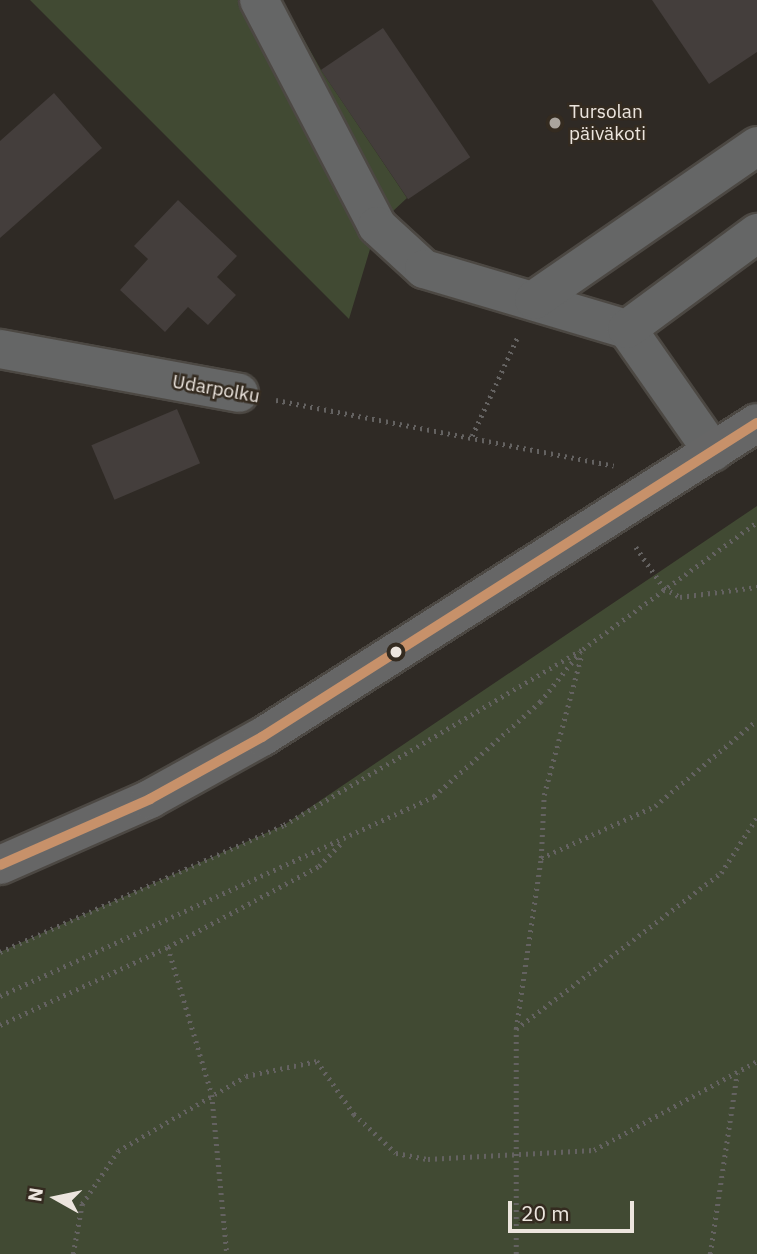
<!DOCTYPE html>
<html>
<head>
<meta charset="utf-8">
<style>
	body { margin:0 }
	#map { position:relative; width:757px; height:1254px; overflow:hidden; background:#2f2a25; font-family:"IBM Plex Sans",sans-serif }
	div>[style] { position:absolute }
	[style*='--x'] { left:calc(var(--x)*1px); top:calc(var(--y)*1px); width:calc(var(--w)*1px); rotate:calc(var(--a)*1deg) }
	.green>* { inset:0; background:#414a33 }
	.building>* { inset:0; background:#443e3c; transform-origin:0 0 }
	.path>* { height:4.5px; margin-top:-2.25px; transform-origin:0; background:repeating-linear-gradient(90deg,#646261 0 2px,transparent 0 7px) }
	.roads { filter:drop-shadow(2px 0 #4c4843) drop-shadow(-2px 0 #4c4843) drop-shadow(0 2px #4c4843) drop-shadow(0 -2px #4c4843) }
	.minor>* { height:38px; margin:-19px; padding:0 19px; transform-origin:19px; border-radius:19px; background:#656666 }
	.major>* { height:38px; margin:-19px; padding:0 19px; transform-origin:19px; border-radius:19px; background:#666 }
	.bus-1>* { height:10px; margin:-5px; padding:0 5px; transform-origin:5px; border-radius:5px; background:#c7916a }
	.dots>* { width:19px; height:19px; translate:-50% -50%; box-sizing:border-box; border:4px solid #342b20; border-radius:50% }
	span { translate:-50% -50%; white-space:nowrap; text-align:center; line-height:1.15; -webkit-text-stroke:5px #342b20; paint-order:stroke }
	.poi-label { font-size:19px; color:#ece5de }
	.left { translate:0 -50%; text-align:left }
	.street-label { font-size:19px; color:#ece5de }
	.north { position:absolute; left:21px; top:1163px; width:70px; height:70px; -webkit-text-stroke:5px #342b20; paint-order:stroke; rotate:279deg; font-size:19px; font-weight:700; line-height:28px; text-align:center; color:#ece5de }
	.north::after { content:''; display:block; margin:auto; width:24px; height:32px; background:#ece5de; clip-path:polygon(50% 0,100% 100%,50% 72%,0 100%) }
	.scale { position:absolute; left:508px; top:1201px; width:126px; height:32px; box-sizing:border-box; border:4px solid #ece5de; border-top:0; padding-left:9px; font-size:21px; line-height:24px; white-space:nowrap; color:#ece5de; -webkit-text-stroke:5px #342b20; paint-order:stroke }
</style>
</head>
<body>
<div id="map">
	<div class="green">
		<i style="clip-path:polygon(30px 0,282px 0,321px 70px,407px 198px,377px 226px,349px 319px)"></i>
		<i style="clip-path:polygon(757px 506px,757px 1254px,0 1254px,0 952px,284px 825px)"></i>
	</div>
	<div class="building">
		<i style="clip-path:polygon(652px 0,757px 0,757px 52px,709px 84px)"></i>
		<i style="left:383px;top:28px;width:156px;height:75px;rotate:56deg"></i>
		<i style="clip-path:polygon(54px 93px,102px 148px,0 238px,0 141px)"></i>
		<i style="clip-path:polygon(178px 200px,237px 256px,217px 277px,236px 295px,208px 325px,188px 307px,165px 332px,120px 290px,148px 259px,134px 246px)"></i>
		<i style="left:177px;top:409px;width:59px;height:93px;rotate:67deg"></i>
	</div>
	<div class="path">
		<i style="--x:276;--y:400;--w:344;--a:11"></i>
		<i style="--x:472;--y:436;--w:108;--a:-65.3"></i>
		<i style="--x:636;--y:547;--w:50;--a:55.7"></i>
		<i style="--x:664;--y:588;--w:18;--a:29"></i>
		<i style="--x:680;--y:597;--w:78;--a:-7.4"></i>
		<i style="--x:541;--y:858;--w:125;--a:-24.5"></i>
		<i style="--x:655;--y:806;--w:133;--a:-40.1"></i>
		<i style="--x:168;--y:947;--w:154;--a:73.4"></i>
		<i style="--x:212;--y:1095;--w:160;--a:84.6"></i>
		<i style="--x:0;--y:952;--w:311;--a:-24.1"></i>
		<i style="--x:284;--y:825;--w:347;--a:-30.5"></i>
		<i style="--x:583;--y:649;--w:215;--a:-36.1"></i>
		<i style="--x:0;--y:996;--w:478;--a:-24.7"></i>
		<i style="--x:434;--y:796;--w:142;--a:-41.6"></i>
		<i style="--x:540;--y:702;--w:64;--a:-51.3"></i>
		<i style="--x:0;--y:1025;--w:185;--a:-24.9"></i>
		<i style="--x:168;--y:947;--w:171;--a:-28.2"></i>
		<i style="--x:319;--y:866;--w:32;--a:-46"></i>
		<i style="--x:516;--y:1029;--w:258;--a:-37.3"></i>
		<i style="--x:721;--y:873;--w:67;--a:-57.3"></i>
		<i style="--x:73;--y:1254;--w:51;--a:-79.8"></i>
		<i style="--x:82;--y:1204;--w:64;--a:-55.8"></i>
		<i style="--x:118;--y:1151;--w:148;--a:-30.4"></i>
		<i style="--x:246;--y:1076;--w:73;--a:-11.9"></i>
		<i style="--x:317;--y:1061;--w:65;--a:55.1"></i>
		<i style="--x:354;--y:1114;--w:57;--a:42.9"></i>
		<i style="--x:396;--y:1153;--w:33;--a:11"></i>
		<i style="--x:428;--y:1159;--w:166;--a:-3.1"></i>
		<i style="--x:594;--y:1150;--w:186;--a:-28.6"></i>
		<i style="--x:516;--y:1254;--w:225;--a:-90"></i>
		<i style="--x:516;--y:1029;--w:173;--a:-81.7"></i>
		<i style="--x:541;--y:858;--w:63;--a:-87.3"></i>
		<i style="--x:544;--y:795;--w:147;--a:-75"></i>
		<i style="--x:710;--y:1254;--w:183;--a:-81.5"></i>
	</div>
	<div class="roads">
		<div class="minor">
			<i style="--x:259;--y:0;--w:255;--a:62.4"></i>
			<i style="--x:377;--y:226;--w:64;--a:42.5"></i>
			<i style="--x:424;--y:269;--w:212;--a:16.5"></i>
			<i style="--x:627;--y:329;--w:150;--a:55"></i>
			<i style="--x:534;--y:300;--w:271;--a:-34.6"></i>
			<i style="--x:627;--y:329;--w:162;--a:-36.4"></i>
			<i style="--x:0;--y:349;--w:243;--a:10.4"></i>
		</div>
		<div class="major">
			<i style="--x:0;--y:865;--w:164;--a:-23.7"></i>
			<i style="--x:150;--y:799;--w:128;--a:-29"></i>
			<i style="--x:262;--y:737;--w:586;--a:-32.39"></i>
		</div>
	</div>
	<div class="bus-1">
		<i style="--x:0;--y:865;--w:164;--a:-23.7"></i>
		<i style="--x:150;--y:799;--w:128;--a:-29"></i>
		<i style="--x:262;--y:737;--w:586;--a:-32.39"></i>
	</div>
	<div class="dots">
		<i style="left:555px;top:123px;background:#aaa49d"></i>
		<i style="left:396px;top:652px;background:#ece5de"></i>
	</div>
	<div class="poi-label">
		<span class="left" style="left:569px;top:123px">Tursolan<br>päiväkoti</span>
	</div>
	<div class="street-label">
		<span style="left:216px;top:389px;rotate:10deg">Udarpolku</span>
	</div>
	<div class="north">N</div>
	<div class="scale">20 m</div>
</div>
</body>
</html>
